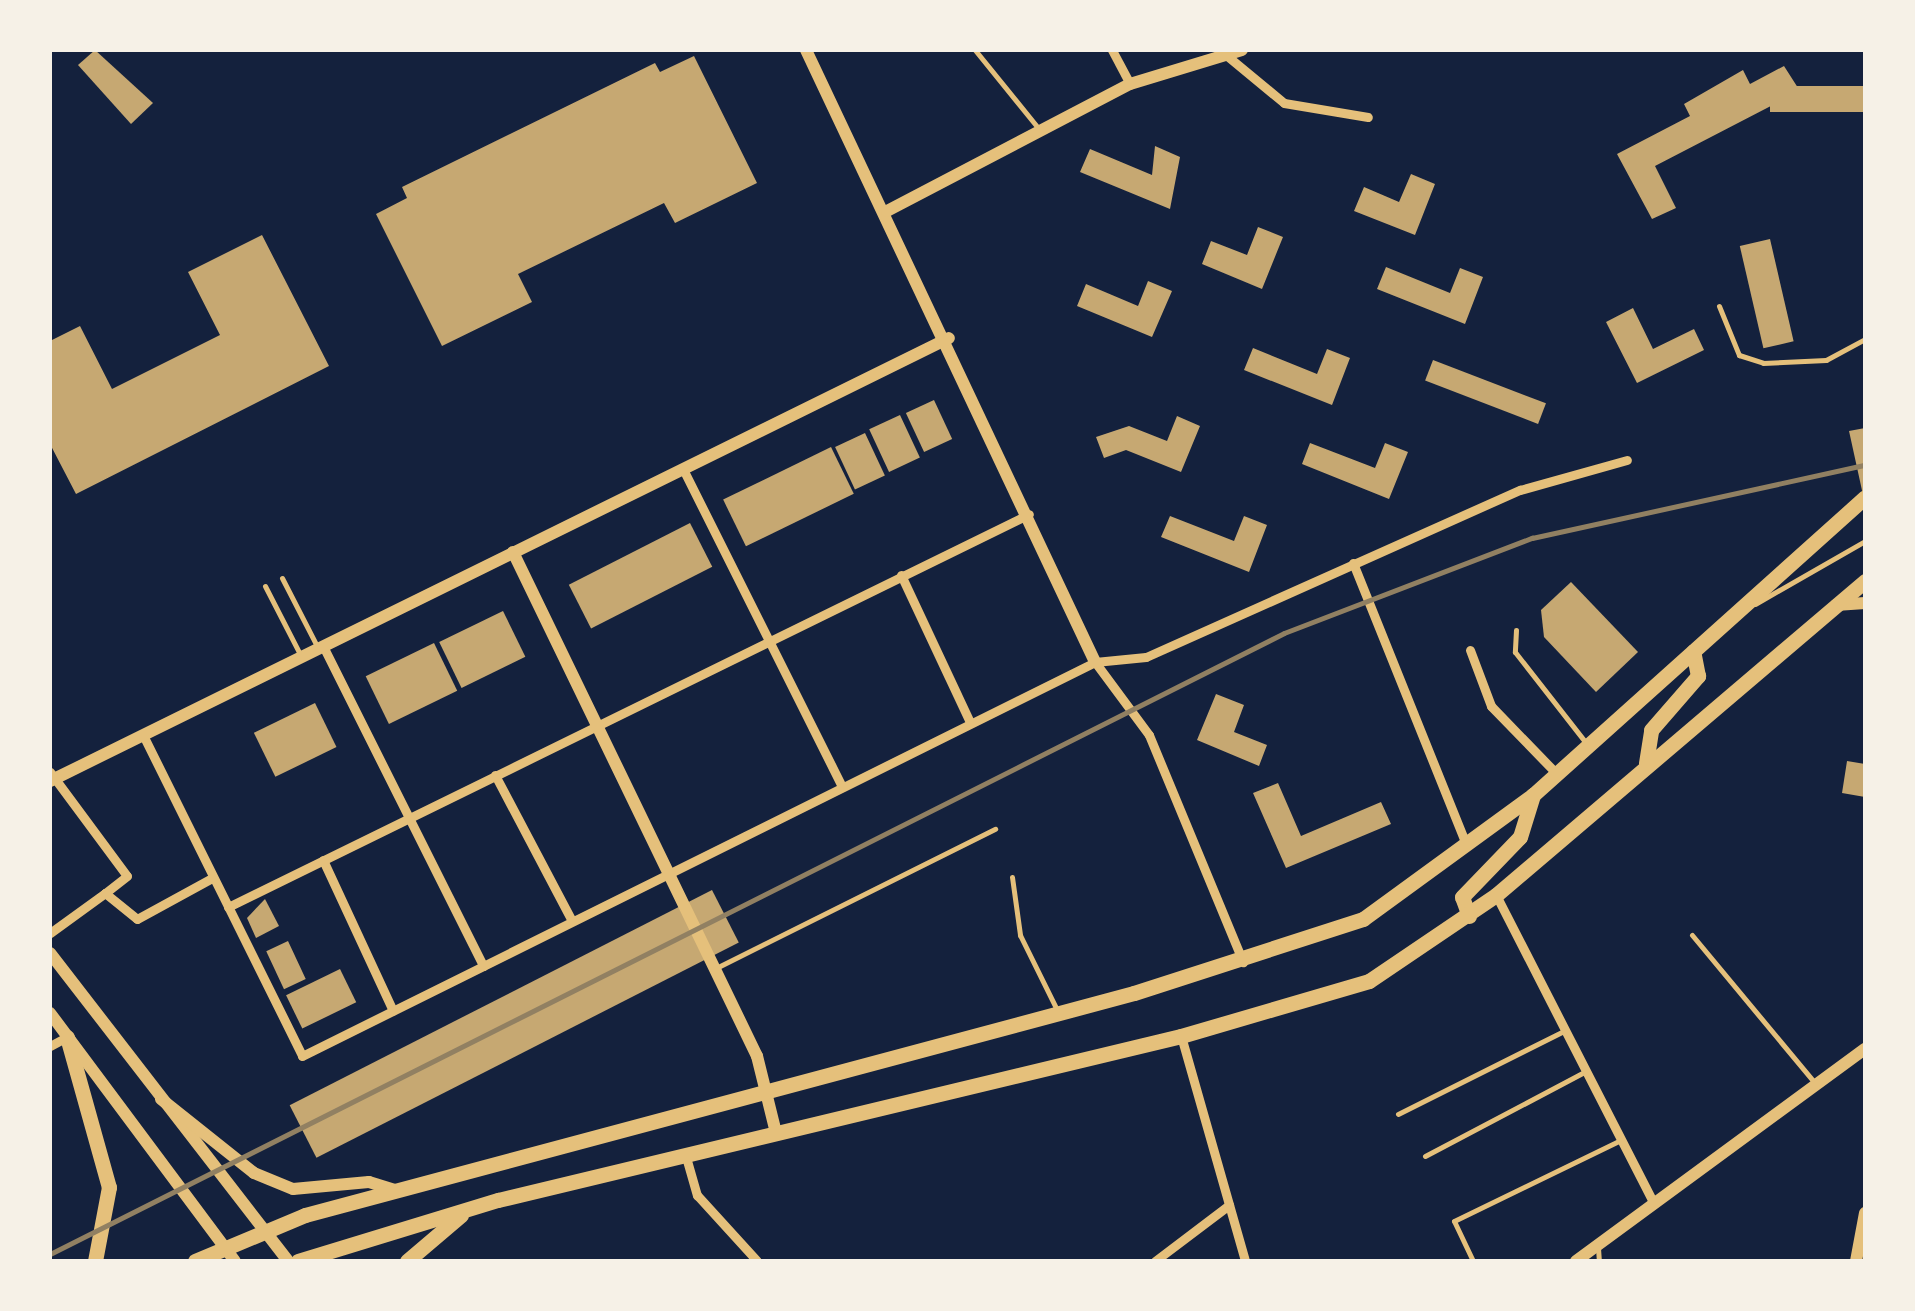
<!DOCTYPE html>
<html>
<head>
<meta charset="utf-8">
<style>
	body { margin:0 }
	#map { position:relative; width:1915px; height:1311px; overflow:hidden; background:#14213d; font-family:"Exo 2",sans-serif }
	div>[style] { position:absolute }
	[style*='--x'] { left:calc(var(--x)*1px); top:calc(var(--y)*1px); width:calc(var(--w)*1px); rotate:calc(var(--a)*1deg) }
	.building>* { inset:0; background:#c6a872; transform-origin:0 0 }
	.service>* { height:5px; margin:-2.5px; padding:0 2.5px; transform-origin:2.5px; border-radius:2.5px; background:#e5c07b }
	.minor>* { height:9px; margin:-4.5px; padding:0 4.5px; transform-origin:4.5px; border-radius:4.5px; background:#e5c07b }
	.secondary>* { height:12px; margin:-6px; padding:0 6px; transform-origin:6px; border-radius:6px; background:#e5c07b }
	.primary>* { height:15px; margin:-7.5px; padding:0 7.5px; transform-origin:7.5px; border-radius:7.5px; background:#e5c07b }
	.rail>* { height:5px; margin:-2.5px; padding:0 2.5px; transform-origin:2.5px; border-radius:2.5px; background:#918062 }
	span { translate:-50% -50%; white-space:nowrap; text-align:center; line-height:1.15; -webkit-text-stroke:10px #f6f1e7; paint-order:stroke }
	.frame { position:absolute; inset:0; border:52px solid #f6f1e7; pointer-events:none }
</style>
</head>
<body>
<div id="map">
	<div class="building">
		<i style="clip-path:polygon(95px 50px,153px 103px,131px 124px,78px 65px)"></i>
		<i style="clip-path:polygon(694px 56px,757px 183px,675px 223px,664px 203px,518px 274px,532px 302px,442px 346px,376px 214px,407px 198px,402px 187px,655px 63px,660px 72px)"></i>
		<i style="clip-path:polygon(1784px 66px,1800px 91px,1655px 166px,1676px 208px,1652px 219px,1617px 154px,1690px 116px,1684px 104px,1743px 70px,1750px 84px)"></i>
		<i style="left:1865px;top:86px;width:26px;height:95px;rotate:90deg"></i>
		<i style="clip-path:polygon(1155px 146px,1180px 157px,1170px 209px,1080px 172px,1090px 149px,1152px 175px)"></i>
		<i style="clip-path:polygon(1411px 174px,1435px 184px,1415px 235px,1354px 211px,1364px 187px,1399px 202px)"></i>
		<i style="clip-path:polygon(1258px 227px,1283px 237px,1262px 289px,1202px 264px,1211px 241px,1247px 255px)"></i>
		<i style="clip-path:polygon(262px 235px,329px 366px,76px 494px,50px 444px,50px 341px,80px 326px,112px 389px,220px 335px,188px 272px)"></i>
		<i style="left:1770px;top:239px;width:105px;height:31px;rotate:77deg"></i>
		<i style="clip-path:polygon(1386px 267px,1450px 293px,1460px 268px,1483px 277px,1465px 324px,1377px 289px)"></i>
		<i style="clip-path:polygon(1148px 281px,1172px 291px,1152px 337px,1077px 306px,1086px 284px,1138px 306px)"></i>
		<i style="clip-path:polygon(1633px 308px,1653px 349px,1694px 329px,1704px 350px,1637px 383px,1606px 322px)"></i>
		<i style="clip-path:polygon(1253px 348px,1317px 374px,1327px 349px,1350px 358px,1332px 405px,1244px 370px)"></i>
		<i style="left:1433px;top:360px;width:121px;height:22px;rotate:21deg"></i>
		<i style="left:934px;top:400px;width:43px;height:31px;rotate:65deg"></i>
		<i style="left:900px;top:415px;width:47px;height:34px;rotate:65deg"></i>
		<i style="clip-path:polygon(1177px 416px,1200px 426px,1181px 472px,1126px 450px,1104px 458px,1096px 437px,1129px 426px,1167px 441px)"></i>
		<i style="clip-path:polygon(1865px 428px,1865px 495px,1863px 495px,1849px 431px)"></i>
		<i style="left:865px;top:433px;width:47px;height:33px;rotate:65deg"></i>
		<i style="clip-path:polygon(1310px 443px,1375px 468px,1385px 443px,1408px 452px,1389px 499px,1302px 464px)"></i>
		<i style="left:831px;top:447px;width:52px;height:120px;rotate:64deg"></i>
		<i style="clip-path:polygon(1170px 516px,1234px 541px,1244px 516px,1267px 525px,1249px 572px,1161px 537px)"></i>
		<i style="left:690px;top:523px;width:49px;height:136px;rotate:63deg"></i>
		<i style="clip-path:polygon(1571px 582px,1638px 652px,1596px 692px,1544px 637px,1541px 610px)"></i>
		<i style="left:503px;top:611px;width:51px;height:71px;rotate:64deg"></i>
		<i style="left:434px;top:643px;width:53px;height:76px;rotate:64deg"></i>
		<i style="clip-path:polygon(1216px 694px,1244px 705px,1234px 732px,1267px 745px,1259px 766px,1197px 740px)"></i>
		<i style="left:315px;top:703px;width:49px;height:68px;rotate:64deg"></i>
		<i style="clip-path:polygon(1847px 761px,1865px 764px,1865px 797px,1842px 793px)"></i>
		<i style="clip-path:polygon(1278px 783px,1301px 836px,1381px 802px,1391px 824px,1286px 868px,1253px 793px)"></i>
		<i style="left:712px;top:890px;width:59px;height:474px;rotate:63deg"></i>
		<i style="clip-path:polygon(265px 899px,279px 926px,256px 938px,247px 918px)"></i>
		<i style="left:288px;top:941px;width:42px;height:24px;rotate:65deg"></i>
		<i style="left:340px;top:969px;width:37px;height:60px;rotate:64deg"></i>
	</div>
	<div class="service">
		<i style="--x:975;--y:50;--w:102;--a:51"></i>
		<i style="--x:1719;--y:306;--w:53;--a:67.8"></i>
		<i style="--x:1739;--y:355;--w:25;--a:18"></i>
		<i style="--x:1763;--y:363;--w:63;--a:-2.7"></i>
		<i style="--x:1826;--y:360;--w:44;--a:-28.3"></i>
		<i style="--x:282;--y:578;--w:76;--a:62.8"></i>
		<i style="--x:265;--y:586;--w:76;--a:62.8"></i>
		<i style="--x:1755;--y:604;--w:127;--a:-29.8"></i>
		<i style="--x:1516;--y:630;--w:22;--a:93"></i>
		<i style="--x:1515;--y:652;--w:115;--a:52"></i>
		<i style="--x:1012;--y:877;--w:59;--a:82.1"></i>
		<i style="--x:1020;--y:935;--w:84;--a:63.7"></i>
		<i style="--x:1692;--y:935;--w:191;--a:50.3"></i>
		<i style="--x:716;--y:968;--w:312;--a:-26.5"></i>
		<i style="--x:1398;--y:1114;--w:186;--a:-26.6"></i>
		<i style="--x:1425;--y:1156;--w:180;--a:-27.8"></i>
		<i style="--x:1598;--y:1248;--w:13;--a:86"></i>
		<i style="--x:1473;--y:1261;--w:44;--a:-115.4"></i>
		<i style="--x:1454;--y:1221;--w:186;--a:-25.9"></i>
	</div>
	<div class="minor">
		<i style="--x:1112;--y:50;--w:38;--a:62"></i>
		<i style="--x:1220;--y:50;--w:83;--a:39.6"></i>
		<i style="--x:1284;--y:103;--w:85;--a:9.5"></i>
		<i style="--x:683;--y:469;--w:355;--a:63.4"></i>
		<i style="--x:1353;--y:563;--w:305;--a:68.1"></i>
		<i style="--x:901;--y:575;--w:162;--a:64.9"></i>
		<i style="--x:323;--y:646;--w:358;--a:63.4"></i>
		<i style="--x:1470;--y:650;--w:60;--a:69.4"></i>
		<i style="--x:1491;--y:706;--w:95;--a:45.9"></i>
		<i style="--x:1095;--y:662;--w:91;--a:53.5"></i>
		<i style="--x:1149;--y:735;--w:246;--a:67.5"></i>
		<i style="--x:143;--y:735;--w:358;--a:63.6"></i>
		<i style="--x:302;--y:1056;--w:885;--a:-26.42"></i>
		<i style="--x:1095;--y:662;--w:51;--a:-5.6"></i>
		<i style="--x:1146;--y:657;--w:410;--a:-24.1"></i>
		<i style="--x:1520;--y:490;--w:111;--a:-15.7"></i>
		<i style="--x:50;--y:772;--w:129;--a:53.5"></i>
		<i style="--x:127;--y:876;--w:28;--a:142"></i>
		<i style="--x:495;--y:775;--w:165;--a:62.2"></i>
		<i style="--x:323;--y:860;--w:166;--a:65.1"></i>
		<i style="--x:1496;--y:895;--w:347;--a:62.9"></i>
		<i style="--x:228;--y:907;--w:892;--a:-26.13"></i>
		<i style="--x:50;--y:933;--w:68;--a:-36"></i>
		<i style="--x:105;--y:893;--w:41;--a:39.1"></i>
		<i style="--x:137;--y:919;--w:85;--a:-28.7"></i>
		<i style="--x:1181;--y:1036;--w:234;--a:74.1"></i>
		<i style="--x:50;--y:1046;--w:19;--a:-28"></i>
		<i style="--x:686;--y:1157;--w:40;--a:74"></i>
		<i style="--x:697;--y:1195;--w:89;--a:47.7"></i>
		<i style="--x:1155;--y:1261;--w:93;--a:-37.1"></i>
	</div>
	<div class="secondary">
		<i style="--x:806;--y:50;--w:677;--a:64.72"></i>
		<i style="--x:887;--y:211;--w:274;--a:-27.6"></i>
		<i style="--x:1130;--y:84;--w:117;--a:-16.9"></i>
		<i style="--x:513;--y:552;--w:560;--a:64.17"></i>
		<i style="--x:757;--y:1056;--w:79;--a:76.1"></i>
		<i style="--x:1836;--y:605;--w:29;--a:-4"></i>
		<i style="--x:50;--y:781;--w:1002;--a:-26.23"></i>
		<i style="--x:50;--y:953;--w:389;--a:52.3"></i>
		<i style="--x:50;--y:1013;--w:309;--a:53.3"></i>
		<i style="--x:161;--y:1099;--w:119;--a:38.5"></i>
		<i style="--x:254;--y:1173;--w:42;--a:22.3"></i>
		<i style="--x:293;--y:1189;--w:76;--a:-5.3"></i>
		<i style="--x:369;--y:1182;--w:27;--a:17"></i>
		<i style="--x:1576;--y:1261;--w:358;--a:-36.3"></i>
		<i style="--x:1856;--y:1261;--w:49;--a:-79.4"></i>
	</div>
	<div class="primary">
		<i style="--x:1646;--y:763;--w:33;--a:-81"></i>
		<i style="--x:1651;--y:730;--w:72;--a:-49"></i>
		<i style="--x:1698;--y:676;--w:25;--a:-101"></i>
		<i style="--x:1469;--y:916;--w:20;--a:-110"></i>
		<i style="--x:1462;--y:897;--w:83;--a:-46"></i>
		<i style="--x:1520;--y:837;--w:44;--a:-72.8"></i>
		<i style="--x:67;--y:1037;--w:156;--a:74.4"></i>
		<i style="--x:109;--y:1187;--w:75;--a:100.7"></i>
		<i style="--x:195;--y:1261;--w:119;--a:-22.7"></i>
		<i style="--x:305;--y:1215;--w:858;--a:-14.99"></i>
		<i style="--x:1134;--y:993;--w:241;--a:-17.9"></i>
		<i style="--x:1363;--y:919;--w:210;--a:-36.1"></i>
		<i style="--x:1533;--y:795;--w:446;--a:-41.9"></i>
		<i style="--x:298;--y:1261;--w:209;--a:-17"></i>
		<i style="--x:498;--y:1200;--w:702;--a:-13.5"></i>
		<i style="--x:1181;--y:1036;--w:196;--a:-16.3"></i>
		<i style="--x:1369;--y:981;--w:153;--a:-34.1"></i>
		<i style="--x:1496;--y:895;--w:485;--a:-40.4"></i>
		<i style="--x:407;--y:1261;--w:71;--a:-40.4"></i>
	</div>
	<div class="rail">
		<i style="--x:50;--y:1254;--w:1381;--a:-26.71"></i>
		<i style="--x:1284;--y:633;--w:266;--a:-21"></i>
		<i style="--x:1532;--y:538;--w:341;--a:-12.4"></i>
	</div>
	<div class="frame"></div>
</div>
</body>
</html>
